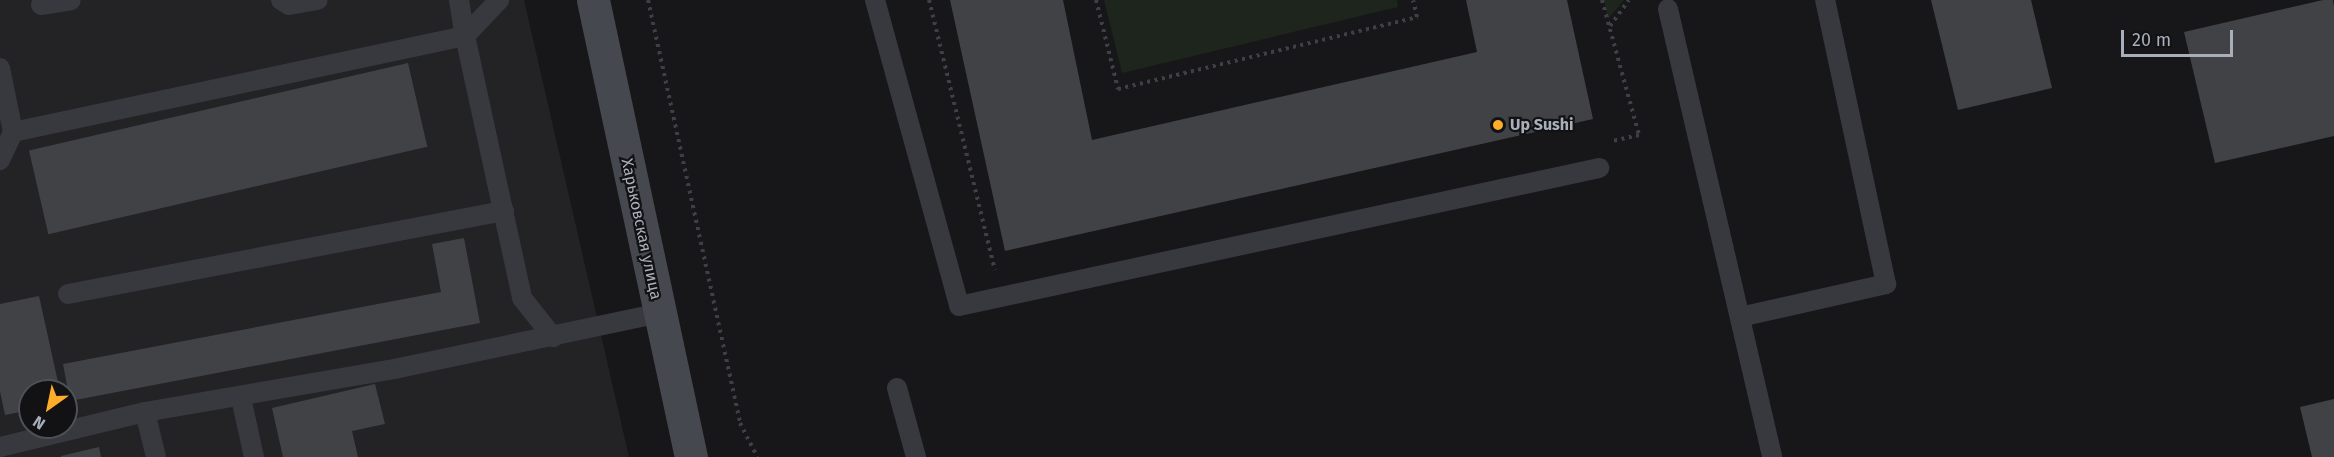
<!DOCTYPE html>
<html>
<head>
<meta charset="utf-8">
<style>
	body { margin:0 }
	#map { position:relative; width:2334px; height:457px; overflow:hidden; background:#171719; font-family:"Fira Sans",sans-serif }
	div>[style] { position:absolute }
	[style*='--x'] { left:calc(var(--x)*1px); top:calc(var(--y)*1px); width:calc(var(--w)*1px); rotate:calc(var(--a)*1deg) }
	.built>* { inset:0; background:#232326 }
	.green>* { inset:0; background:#1d251d }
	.building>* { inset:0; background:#414246; transform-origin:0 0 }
	.path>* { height:4px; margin-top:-2px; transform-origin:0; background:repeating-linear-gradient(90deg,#3e4046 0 3px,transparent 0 7.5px) }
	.lane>* { height:20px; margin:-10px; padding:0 10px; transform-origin:10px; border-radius:10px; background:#38393f }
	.secondary>* { height:33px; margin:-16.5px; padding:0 16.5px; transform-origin:16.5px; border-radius:16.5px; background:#46484f }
	.dots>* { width:16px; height:16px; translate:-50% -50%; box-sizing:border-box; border:3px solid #121214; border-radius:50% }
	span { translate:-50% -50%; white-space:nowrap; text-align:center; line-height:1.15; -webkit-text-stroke:4.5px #121214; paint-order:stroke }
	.poi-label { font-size:16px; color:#a8afba; font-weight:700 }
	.left { translate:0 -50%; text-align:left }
	.street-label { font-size:16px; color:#a8afba }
	.north { position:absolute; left:18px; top:379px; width:60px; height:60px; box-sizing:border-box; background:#121214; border:2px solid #4e5156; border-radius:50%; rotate:213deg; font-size:16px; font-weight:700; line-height:24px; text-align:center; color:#a8afba }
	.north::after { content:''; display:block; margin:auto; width:21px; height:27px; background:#ffac2a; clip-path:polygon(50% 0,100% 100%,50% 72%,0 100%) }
	.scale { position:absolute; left:2121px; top:30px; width:112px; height:27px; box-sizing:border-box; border:3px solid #a8afba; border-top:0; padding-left:8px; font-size:18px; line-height:21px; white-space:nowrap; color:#a8afba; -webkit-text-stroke:4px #121214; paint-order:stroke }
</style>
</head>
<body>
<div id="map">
	<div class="built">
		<i style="clip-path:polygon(evenodd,0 0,524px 0,629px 457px,0 457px,0 0,30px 391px,66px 391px,66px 427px,30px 427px,30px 391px)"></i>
	</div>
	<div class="green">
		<i style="clip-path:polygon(1104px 0,1397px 0,1398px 7px,1122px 73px)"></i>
		<i style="clip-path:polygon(1604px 0,1624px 0,1608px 19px)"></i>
	</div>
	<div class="building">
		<i style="clip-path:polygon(950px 0,1063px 0,1092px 140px,1477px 52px,1466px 0,1567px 0,1593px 119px,1005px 251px)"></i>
		<i style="clip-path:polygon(1931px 0,2031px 0,2052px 88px,1958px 110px)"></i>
		<i style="clip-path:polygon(2323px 0,2333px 0,2334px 6px,2334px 136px,2215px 163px,2184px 32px)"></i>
		<i style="left:408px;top:63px;width:86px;height:389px;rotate:77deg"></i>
		<i style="clip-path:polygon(464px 238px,480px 323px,70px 401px,63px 364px,441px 292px,432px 244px)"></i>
		<i style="clip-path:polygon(39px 296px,60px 391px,30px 391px,30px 410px,5px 415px,0 391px,0 304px)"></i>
		<i style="clip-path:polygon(375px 384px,385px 424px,352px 431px,358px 457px,283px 457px,272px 408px)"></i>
		<i style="clip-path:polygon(2334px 399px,2334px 457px,2312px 457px,2300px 407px)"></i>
		<i style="clip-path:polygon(99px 447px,101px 457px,61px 457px,61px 456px)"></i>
	</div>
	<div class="path">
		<i style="--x:648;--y:0;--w:433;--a:77.7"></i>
		<i style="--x:740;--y:423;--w:38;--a:63"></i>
		<i style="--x:929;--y:0;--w:278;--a:76.3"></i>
		<i style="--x:1096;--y:0;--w:92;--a:76.1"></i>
		<i style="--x:1118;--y:89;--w:308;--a:-13.5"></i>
		<i style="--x:1417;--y:17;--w:17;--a:-103"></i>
		<i style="--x:1602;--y:0;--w:140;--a:74.7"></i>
		<i style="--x:1639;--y:135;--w:28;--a:167"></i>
		<i style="--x:1610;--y:26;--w:32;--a:-54"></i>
	</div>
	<div class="lane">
		<i style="--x:281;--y:0;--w:9;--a:32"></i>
		<i style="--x:289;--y:5;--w:29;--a:-10"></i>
		<i style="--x:459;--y:0;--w:36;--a:81"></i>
		<i style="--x:465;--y:36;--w:50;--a:-46.6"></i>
		<i style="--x:875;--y:0;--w:317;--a:74.6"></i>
		<i style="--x:959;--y:306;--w:655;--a:-12.17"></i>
		<i style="--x:41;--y:5;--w:30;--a:-9"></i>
		<i style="--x:1668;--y:9;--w:460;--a:76.9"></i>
		<i style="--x:0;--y:68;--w:65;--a:78.5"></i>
		<i style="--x:13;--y:132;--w:462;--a:-12"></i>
		<i style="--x:465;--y:36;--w:268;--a:77.7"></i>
		<i style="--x:522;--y:298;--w:50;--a:51.5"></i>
		<i style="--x:0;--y:160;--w:31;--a:-65"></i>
		<i style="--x:68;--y:294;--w:444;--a:-10.8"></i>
		<i style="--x:1740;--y:317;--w:150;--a:-12.7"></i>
		<i style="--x:1886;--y:284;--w:290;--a:-102.1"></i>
		<i style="--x:897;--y:388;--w:72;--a:74.6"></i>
		<i style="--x:241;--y:398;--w:60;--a:77.6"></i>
		<i style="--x:145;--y:412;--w:46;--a:76.3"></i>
		<i style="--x:0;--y:447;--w:149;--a:-13.6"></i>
		<i style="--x:145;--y:412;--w:258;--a:-9.8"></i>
		<i style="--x:399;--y:368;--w:267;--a:-11.9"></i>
	</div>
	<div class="secondary">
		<i style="--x:593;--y:0;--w:467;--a:77.9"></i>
	</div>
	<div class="dots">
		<i style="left:1498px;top:125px;background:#ffac2a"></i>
	</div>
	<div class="poi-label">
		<span class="left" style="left:1510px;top:125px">Up Sushi</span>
	</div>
	<div class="street-label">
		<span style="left:641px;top:229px;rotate:78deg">Харьковская улица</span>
	</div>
	<div class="north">N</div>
	<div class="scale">20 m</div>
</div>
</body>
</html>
